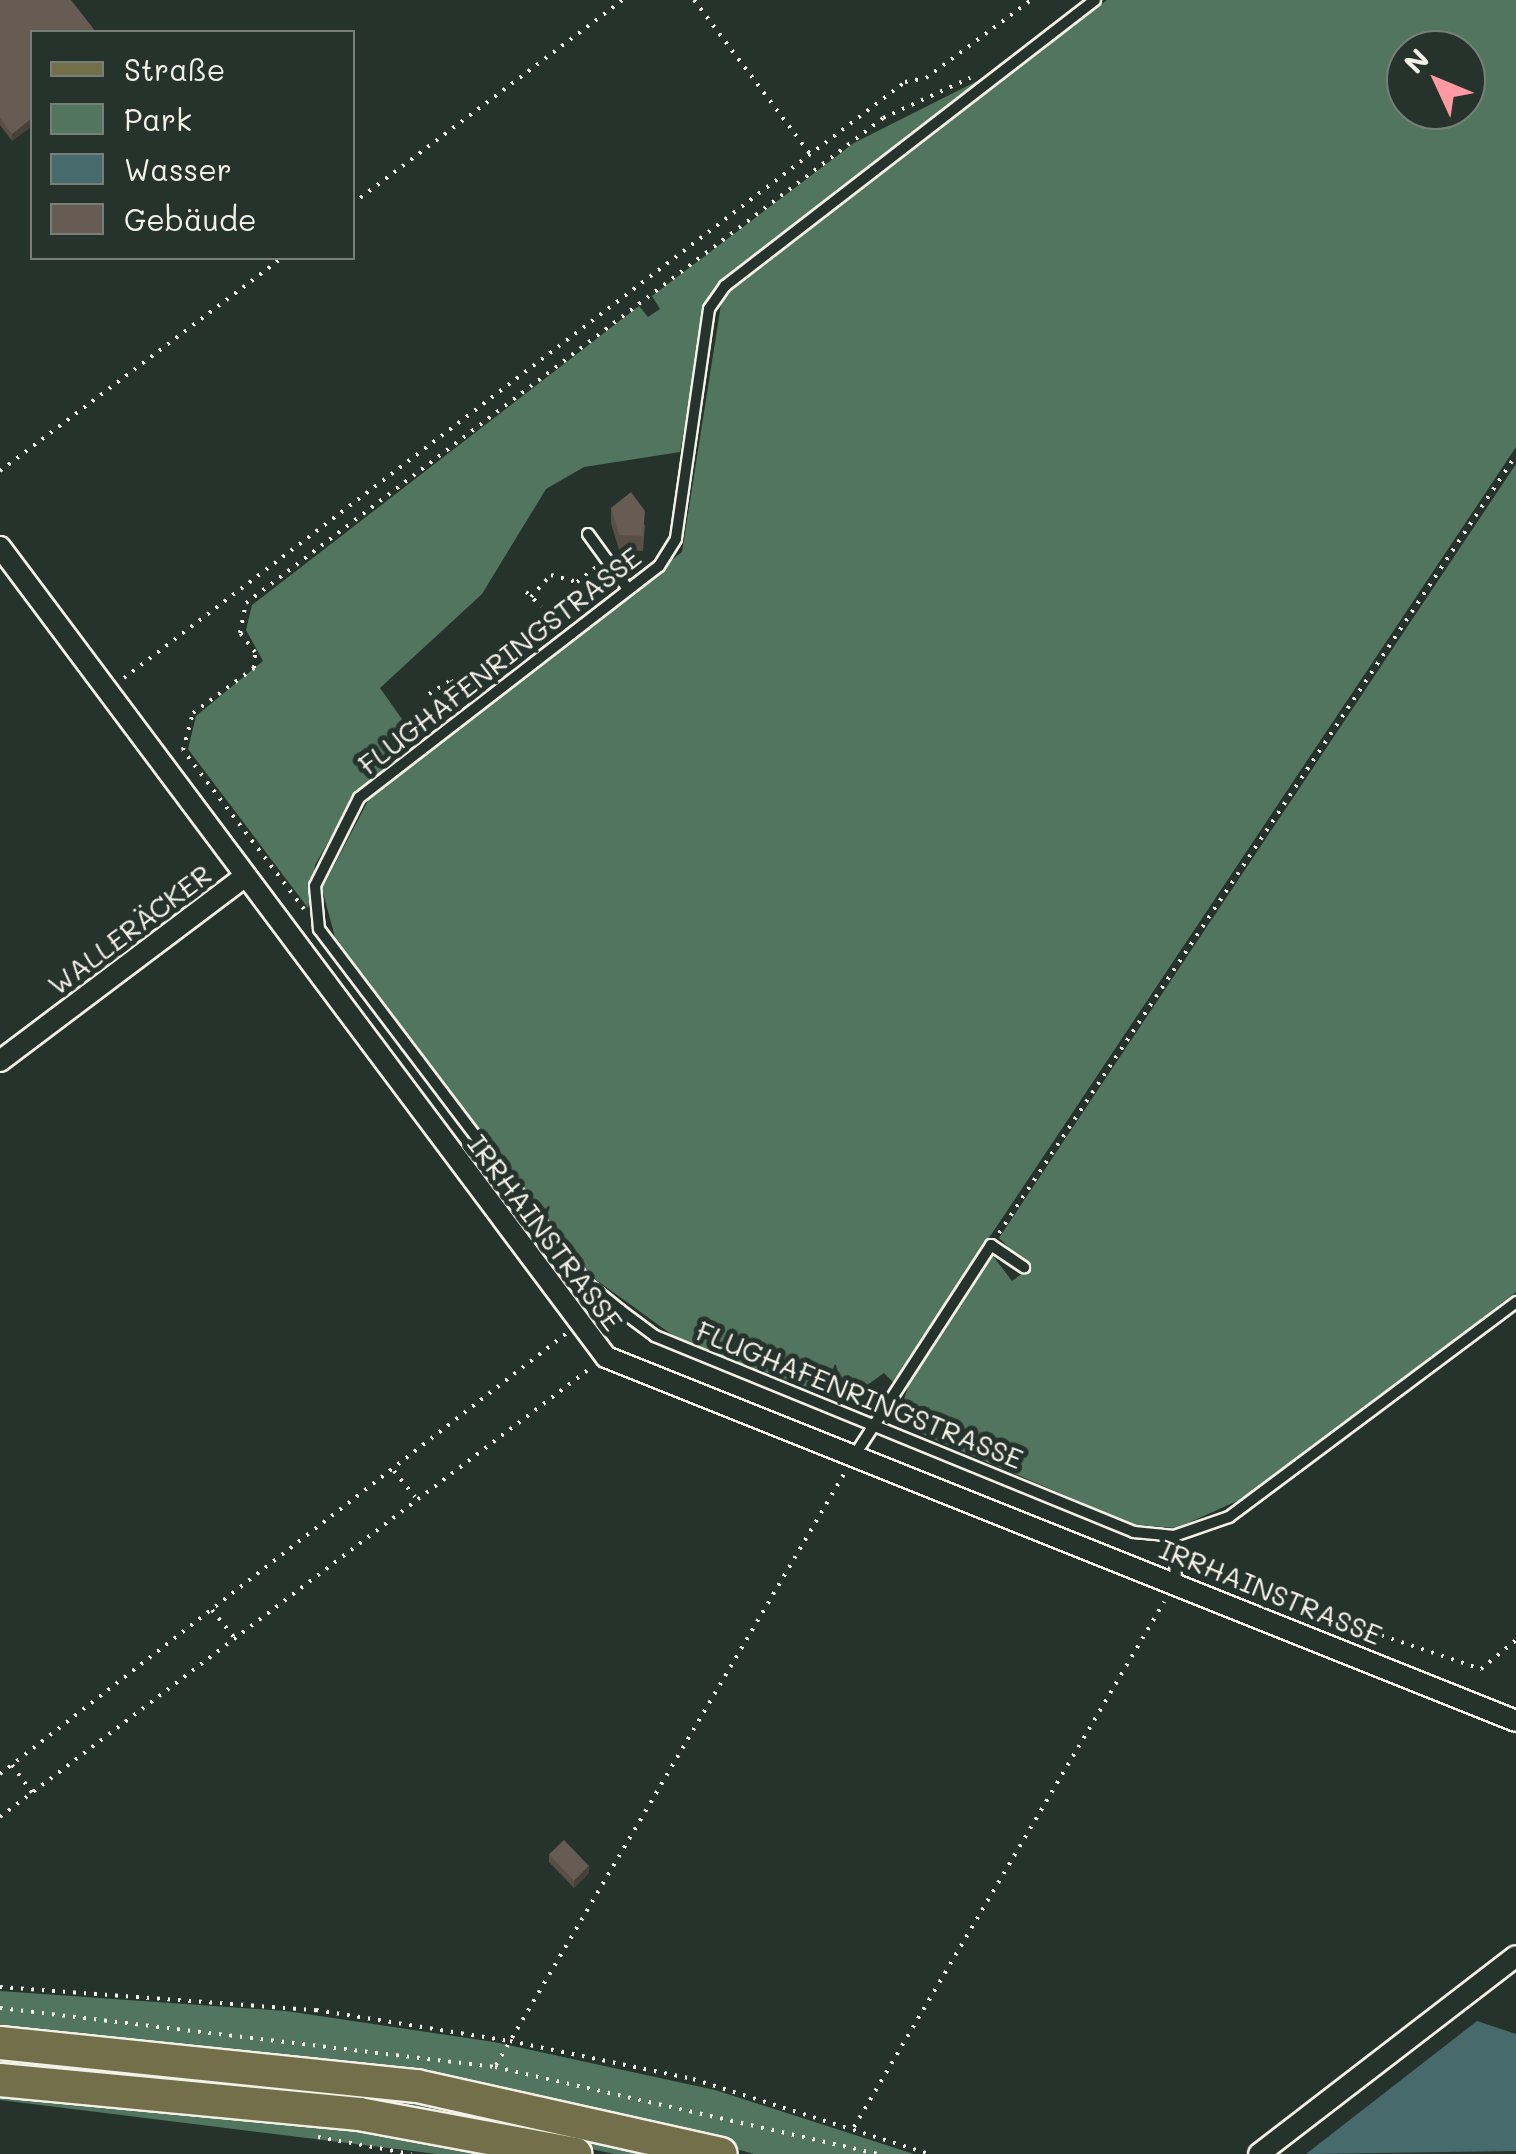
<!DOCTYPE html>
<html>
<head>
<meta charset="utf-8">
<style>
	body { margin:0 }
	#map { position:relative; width:1516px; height:2154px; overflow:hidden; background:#26332d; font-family:Mali,sans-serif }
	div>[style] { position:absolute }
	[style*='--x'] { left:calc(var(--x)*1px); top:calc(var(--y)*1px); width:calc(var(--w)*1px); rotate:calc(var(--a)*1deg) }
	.green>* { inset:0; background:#527560 }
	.water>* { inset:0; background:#476b6d }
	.path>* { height:4px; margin-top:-2px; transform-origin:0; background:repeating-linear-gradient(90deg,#f4f1e8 0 2.5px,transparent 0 10.5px) }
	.roads { filter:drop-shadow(2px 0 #f4f1e8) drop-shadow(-2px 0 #f4f1e8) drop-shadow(0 2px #f4f1e8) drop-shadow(0 -2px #f4f1e8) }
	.lane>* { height:10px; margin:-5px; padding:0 5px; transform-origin:5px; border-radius:5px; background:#26332d }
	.street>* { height:20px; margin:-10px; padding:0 10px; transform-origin:10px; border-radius:10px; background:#26332d }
	.primary>* { height:32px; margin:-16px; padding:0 16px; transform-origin:16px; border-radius:16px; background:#726f4a }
	.wall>* { inset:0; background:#594f47 }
	.shaded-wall>* { inset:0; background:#48403a }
	.building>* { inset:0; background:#675c53; transform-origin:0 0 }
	span { translate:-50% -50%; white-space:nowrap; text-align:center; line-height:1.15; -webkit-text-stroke:10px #26332d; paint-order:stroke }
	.street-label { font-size:28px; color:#f4f1e8 }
	.legend { position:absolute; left:30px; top:30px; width:325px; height:230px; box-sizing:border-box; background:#26332d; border:2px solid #787f78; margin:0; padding:12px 18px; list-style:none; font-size:30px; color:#f4f1e8 }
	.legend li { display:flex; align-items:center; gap:20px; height:50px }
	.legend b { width:50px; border:2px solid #787f78 }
	.north { position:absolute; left:1386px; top:30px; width:100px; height:100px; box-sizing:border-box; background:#26332d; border:2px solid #787f78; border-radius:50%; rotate:314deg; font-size:28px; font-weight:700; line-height:40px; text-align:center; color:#f4f1e8 }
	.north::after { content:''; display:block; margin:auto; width:35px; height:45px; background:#ff9aa2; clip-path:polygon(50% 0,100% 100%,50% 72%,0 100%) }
</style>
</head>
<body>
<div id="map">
	<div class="green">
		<i style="clip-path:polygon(evenodd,1107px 0,1516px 0,1516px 447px,893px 1382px,884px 1373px,863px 1388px,872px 1401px,857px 1405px,682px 1342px,584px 1271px,338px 948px,322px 889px,372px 793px,682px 552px,722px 298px,1107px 0,1406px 50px,1466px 50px,1466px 110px,1406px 110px,1406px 50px)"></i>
		<i style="clip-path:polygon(989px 75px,709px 298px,680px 452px,584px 467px,546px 489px,482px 594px,380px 688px,416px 739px,356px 794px,315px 865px,308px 908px,188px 749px,196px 716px,263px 661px,246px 630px,252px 605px,639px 306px,648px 317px,660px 309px,652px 296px,854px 143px)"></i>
		<i style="clip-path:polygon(1516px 464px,1516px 1292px,1257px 1492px,1177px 1528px,1134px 1525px,915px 1431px,902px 1406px,912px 1374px,993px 1256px,1012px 1281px,1030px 1268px,999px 1238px)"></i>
		<i style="clip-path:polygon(0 1991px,286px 2011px,494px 2042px,715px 2090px,914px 2154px,754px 2154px,644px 2123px,0 2034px)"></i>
		<i style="clip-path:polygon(0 2055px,323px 2084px,681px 2154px,614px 2154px,515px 2132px,0 2071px)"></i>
		<i style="clip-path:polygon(0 2091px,286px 2116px,523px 2154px,437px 2154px,0 2100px)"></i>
	</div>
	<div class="water">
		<i style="clip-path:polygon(1477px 2021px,1516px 2034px,1516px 2151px,1306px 2154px)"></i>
	</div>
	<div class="path">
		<i style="--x:694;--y:0;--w:193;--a:53"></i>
		<i style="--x:352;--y:204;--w:339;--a:-37"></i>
		<i style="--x:0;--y:471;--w:353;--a:-37.1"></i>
		<i style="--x:526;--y:592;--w:21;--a:43"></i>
		<i style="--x:531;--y:597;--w:30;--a:-48"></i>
		<i style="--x:551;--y:575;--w:27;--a:15"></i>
		<i style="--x:577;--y:582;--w:24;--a:-38"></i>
		<i style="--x:124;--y:678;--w:982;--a:-37.35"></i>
		<i style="--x:905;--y:82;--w:21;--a:-11"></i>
		<i style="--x:926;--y:78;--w:131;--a:-36.6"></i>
		<i style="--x:429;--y:694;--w:26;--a:-32"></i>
		<i style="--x:451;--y:680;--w:26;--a:51"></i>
		<i style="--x:304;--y:909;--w:200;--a:-127.3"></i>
		<i style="--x:183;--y:750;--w:38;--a:-75"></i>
		<i style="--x:193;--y:713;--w:76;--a:-36.4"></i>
		<i style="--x:254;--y:668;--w:16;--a:-86"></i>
		<i style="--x:255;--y:652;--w:24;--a:-128"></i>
		<i style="--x:240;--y:633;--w:31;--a:-79"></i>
		<i style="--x:246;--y:603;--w:801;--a:-37.28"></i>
		<i style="--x:883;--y:118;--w:96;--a:-24.7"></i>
		<i style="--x:999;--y:1233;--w:934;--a:-56.39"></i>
		<i style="--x:394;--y:1471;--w:33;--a:51"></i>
		<i style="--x:1187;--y:1555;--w:116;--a:25.5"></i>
		<i style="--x:1292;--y:1605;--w:200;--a:18.7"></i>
		<i style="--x:1481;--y:1669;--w:45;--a:-39.6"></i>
		<i style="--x:212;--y:1610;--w:35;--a:51"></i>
		<i style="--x:12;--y:1765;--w:34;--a:54"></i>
		<i style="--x:0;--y:1774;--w:720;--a:-37.89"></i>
		<i style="--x:0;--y:1817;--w:745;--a:-37.25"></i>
		<i style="--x:0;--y:1987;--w:317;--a:4.2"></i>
		<i style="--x:316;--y:2010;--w:196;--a:9.1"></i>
		<i style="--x:510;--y:2041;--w:187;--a:11.7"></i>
		<i style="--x:693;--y:2079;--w:249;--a:17.6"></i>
		<i style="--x:0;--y:2008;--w:499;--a:6.8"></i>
		<i style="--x:495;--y:2067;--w:394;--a:12.8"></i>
		<i style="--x:496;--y:2065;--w:686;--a:-59.51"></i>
		<i style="--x:854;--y:2127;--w:610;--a:-59.44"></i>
		<i style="--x:318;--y:2137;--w:95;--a:10.4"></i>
	</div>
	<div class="roads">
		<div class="lane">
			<i style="--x:1095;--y:0;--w:468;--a:142.3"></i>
			<i style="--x:725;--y:286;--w:28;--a:125"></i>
			<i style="--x:709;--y:309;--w:232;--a:98.2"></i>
			<i style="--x:676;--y:539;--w:32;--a:122"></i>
			<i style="--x:659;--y:566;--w:379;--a:142.3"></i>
			<i style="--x:359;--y:798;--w:98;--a:116.6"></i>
			<i style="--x:315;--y:886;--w:43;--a:84.7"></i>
			<i style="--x:319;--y:929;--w:444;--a:52.9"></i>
			<i style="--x:587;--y:1283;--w:43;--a:39.3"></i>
			<i style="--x:620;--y:1310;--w:44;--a:36.6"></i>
			<i style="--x:655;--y:1336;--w:518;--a:22.25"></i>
			<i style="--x:1134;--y:1532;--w:40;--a:5.7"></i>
			<i style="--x:1174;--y:1536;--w:58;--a:-19.1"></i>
			<i style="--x:1229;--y:1517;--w:359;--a:-36.8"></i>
			<i style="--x:588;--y:534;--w:68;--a:54"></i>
			<i style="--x:856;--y:1453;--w:248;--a:-57"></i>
			<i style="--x:991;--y:1245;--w:40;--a:34"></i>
			<i style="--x:1174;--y:1536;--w:46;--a:87.5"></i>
		</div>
		<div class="street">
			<i style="--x:0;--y:547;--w:1012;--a:53.2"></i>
			<i style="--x:606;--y:1357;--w:980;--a:21.8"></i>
			<i style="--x:0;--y:1061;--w:306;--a:-37"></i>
			<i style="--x:1259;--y:2154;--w:324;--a:-37.6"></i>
		</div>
		<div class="primary">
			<i style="--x:0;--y:2043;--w:419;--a:5.9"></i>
			<i style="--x:417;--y:2086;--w:311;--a:12.6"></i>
			<i style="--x:0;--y:2080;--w:361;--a:5.4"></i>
			<i style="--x:359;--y:2114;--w:220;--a:10.5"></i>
		</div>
	</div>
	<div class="wall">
		<i style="clip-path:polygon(0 0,32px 32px,32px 126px,12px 141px,0 125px)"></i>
		<i style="clip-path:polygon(611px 508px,645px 525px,643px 551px,619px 550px,611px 523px)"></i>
		<i style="clip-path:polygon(549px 1855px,589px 1873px,574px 1888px,549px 1862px)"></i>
	</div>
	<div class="shaded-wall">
		<i style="clip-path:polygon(32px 118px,32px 126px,12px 141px,12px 134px)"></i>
		<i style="clip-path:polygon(589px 1866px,589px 1873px,574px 1888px,574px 1880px)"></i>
	</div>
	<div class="building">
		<i style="clip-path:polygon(0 0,71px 0,96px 32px,32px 32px,32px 118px,12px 134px,0 118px)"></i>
		<i style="clip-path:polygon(631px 492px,645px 511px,643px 536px,619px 535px,611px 508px)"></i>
		<i style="left:564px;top:1840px;width:36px;height:21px;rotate:46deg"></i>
	</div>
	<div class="street-label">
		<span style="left:499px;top:660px;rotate:-38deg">FLUGHAFENRINGSTRASSE</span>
		<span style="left:129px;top:929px;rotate:-37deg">WALLERÄCKER</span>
		<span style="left:546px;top:1232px;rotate:53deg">IRRHAINSTRASSE</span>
		<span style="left:860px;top:1394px;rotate:22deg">FLUGHAFENRINGSTRASSE</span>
		<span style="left:1271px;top:1591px;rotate:22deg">IRRHAINSTRASSE</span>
	</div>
	<ul class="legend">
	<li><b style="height:12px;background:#726f4a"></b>Straße</li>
	<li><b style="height:28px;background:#527560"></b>Park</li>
	<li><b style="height:28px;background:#476b6d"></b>Wasser</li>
	<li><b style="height:28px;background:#675c53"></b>Gebäude</li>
	</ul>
	<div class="north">N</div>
</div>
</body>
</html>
